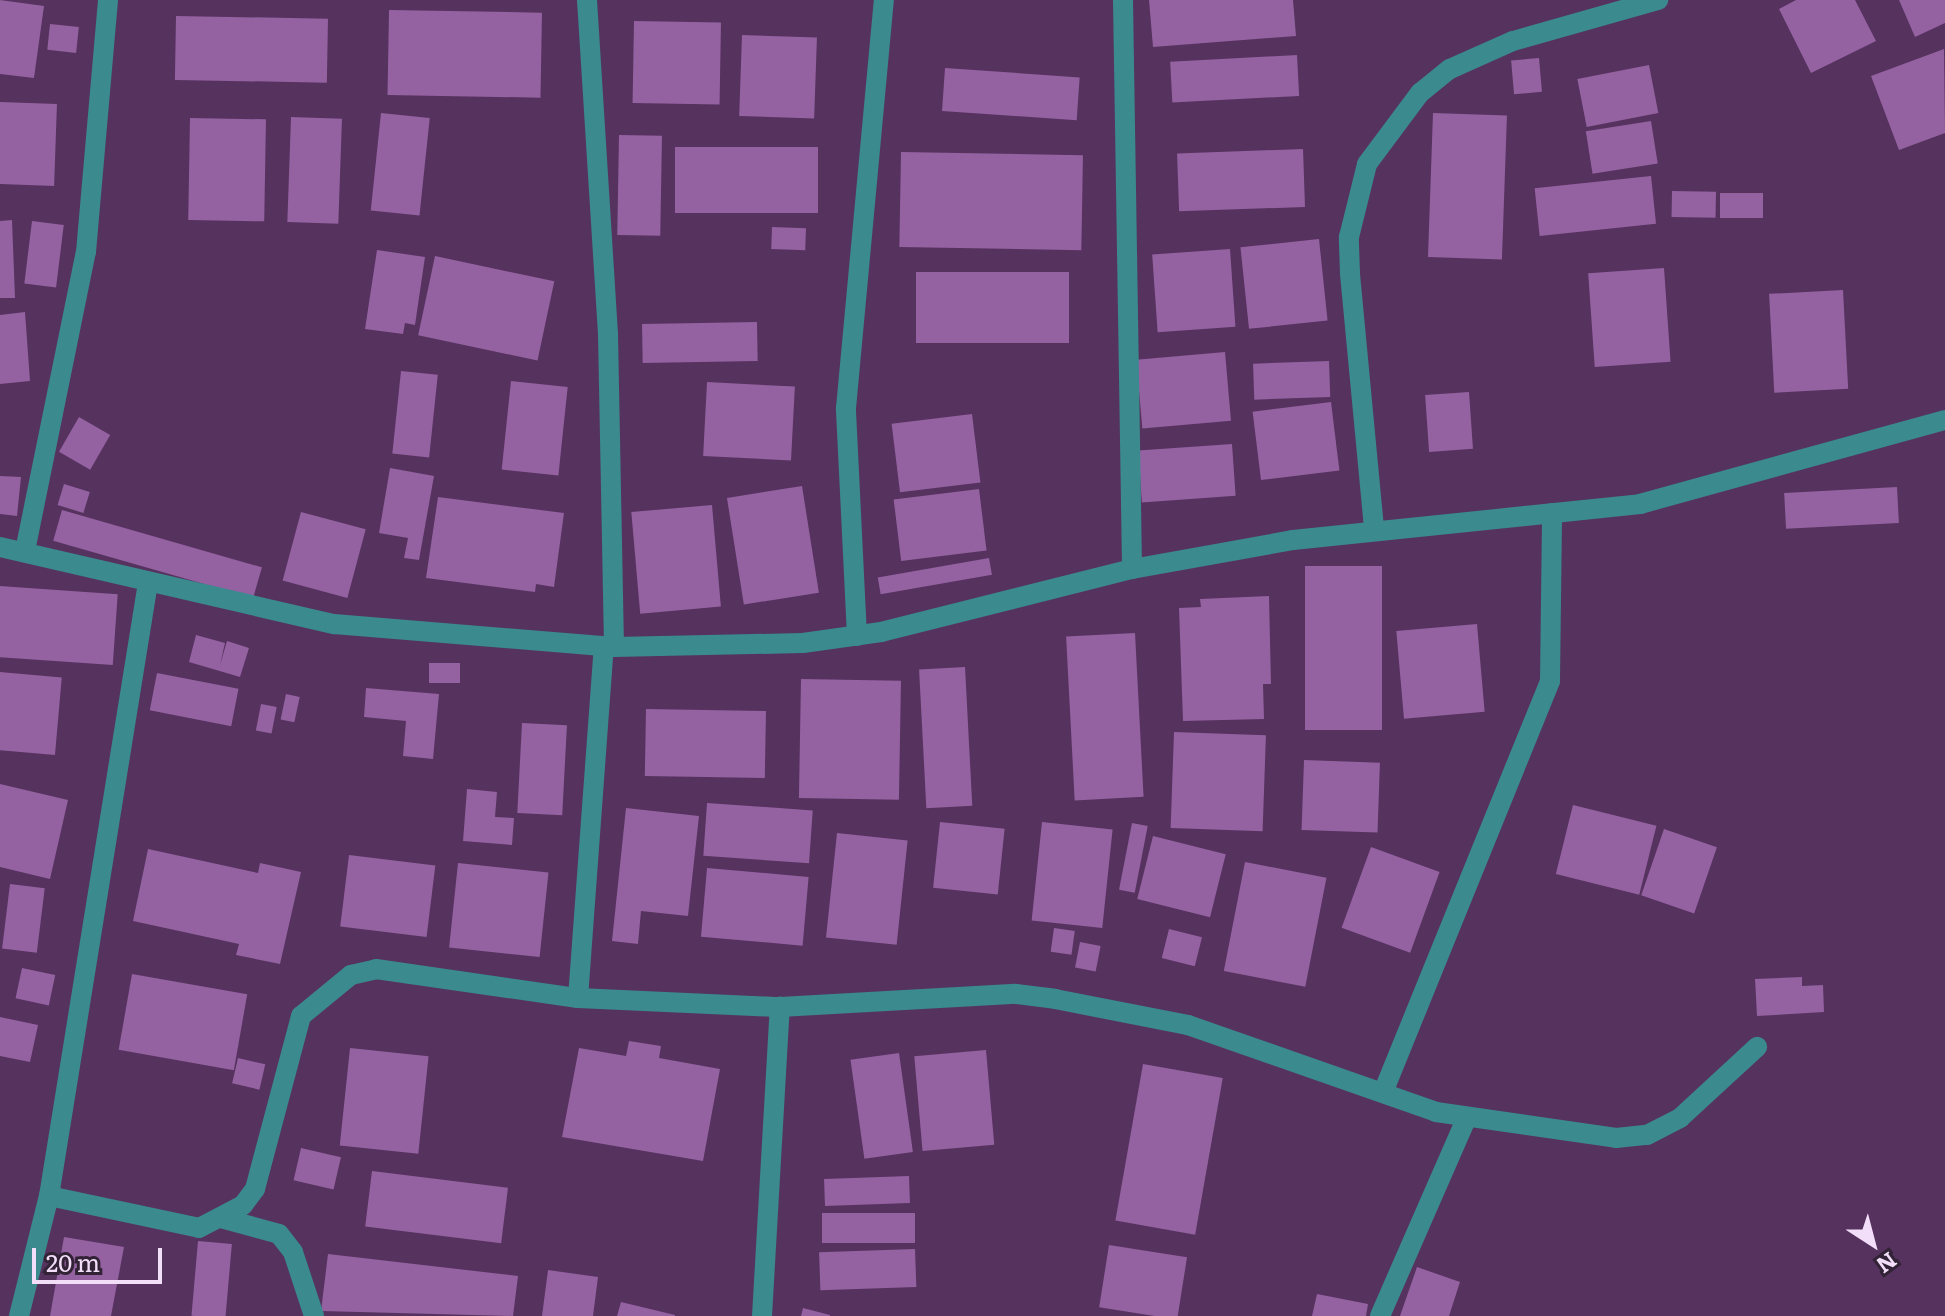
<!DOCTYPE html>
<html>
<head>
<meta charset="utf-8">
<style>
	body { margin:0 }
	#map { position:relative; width:1945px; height:1316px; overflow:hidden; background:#56325f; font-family:Literata,serif }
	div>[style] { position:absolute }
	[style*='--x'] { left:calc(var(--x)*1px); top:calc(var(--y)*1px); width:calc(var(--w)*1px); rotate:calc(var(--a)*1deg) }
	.building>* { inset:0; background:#9461a1; transform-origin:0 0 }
	.minor>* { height:20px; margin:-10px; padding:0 10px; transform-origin:10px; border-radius:10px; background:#3a8a8e }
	span { translate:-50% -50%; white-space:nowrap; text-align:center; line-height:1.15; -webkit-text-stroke:6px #322236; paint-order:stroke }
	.north { position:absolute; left:1833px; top:1204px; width:80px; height:80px; -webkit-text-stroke:6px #322236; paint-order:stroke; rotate:144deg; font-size:22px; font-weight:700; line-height:32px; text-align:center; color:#f3def9 }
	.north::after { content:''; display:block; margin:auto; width:28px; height:36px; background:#f3def9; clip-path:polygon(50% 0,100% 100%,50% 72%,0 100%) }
	.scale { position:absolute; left:32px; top:1248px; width:130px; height:36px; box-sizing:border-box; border:4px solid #f3def9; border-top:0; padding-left:10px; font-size:24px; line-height:28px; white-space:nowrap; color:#f3def9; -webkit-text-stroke:6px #322236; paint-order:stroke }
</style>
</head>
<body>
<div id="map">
	<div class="building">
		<i style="clip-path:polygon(0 0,44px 6px,34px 78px,0 74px)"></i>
		<i style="clip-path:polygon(1149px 0,1293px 0,1296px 36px,1153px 47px)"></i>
		<i style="clip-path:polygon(1796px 0,1855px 0,1876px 41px,1811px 73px,1779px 9px)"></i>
		<i style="clip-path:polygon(1899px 0,1945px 0,1945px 23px,1915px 37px)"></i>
		<i style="left:389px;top:10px;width:153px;height:85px;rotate:1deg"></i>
		<i style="left:176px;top:16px;width:152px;height:64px;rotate:1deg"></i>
		<i style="left:634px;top:21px;width:87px;height:82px;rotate:1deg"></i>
		<i style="left:50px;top:24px;width:29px;height:26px;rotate:6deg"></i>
		<i style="left:742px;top:35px;width:75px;height:81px;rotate:2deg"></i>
		<i style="clip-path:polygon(1944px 49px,1945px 133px,1899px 150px,1871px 76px)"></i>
		<i style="left:1297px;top:55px;width:41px;height:127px;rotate:87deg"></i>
		<i style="left:1539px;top:58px;width:34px;height:28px;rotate:85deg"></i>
		<i style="left:1649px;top:65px;width:49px;height:73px;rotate:79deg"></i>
		<i style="left:945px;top:68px;width:135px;height:43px;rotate:4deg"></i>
		<i style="left:0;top:102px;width:57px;height:82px;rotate:2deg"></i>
		<i style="left:381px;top:113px;width:49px;height:98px;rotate:6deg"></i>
		<i style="left:1433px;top:113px;width:74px;height:144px;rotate:2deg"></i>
		<i style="left:291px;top:117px;width:51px;height:105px;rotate:2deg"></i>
		<i style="left:190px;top:118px;width:76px;height:102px;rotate:1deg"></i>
		<i style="left:1651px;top:121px;width:43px;height:66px;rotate:81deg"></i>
		<i style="left:619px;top:135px;width:43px;height:100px;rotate:1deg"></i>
		<i style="left:675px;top:147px;width:143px;height:66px"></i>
		<i style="left:1303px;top:149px;width:58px;height:126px;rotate:88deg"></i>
		<i style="left:901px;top:152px;width:182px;height:95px;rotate:1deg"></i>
		<i style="left:1651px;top:176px;width:48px;height:117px;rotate:84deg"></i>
		<i style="left:1672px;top:191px;width:44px;height:26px;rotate:1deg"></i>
		<i style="left:1720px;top:193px;width:43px;height:25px"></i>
		<i style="clip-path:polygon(12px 220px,15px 298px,0 298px,0 221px)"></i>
		<i style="left:32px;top:221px;width:32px;height:63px;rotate:7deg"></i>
		<i style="left:772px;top:227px;width:34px;height:22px;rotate:2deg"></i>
		<i style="left:1319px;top:239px;width:82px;height:79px;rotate:84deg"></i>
		<i style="left:1230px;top:249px;width:78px;height:78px;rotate:86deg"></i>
		<i style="clip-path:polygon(377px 250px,425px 257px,415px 325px,405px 323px,403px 334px,365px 329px)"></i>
		<i style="left:435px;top:256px;width:122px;height:81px;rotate:12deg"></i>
		<i style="left:1664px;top:268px;width:94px;height:76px;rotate:86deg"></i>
		<i style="left:916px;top:272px;width:153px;height:71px"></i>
		<i style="left:1843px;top:290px;width:99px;height:74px;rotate:87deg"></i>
		<i style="clip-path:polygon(25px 312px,30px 381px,0 384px,0 315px)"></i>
		<i style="left:757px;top:322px;width:39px;height:115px;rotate:89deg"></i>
		<i style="left:1225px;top:352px;width:69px;height:89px;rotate:85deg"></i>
		<i style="left:1329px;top:361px;width:36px;height:76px;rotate:88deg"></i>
		<i style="left:401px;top:371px;width:37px;height:83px;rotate:6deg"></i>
		<i style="left:511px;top:381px;width:57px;height:89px;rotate:6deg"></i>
		<i style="left:707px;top:382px;width:88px;height:74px;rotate:3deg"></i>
		<i style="left:1469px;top:392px;width:57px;height:44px;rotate:86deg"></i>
		<i style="left:1331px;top:402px;width:69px;height:79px;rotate:83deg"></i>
		<i style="left:972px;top:414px;width:69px;height:81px;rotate:83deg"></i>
		<i style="left:79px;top:417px;width:36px;height:40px;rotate:30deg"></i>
		<i style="left:1232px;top:444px;width:52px;height:94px;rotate:86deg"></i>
		<i style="clip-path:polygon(390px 468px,434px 476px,419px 560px,404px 558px,408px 538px,379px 533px)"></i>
		<i style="clip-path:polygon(0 476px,21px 477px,17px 516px,0 514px)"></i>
		<i style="left:64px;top:484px;width:27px;height:22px;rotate:17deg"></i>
		<i style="left:802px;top:486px;width:108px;height:76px;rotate:81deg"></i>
		<i style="left:1897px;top:487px;width:36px;height:113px;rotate:87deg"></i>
		<i style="left:979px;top:489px;width:62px;height:86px;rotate:83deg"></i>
		<i style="clip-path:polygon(438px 497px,564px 513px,554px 587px,536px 584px,535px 592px,426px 578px)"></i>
		<i style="left:712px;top:505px;width:102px;height:81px;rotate:85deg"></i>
		<i style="left:62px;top:510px;width:208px;height:32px;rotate:16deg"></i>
		<i style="left:301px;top:512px;width:67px;height:71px;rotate:15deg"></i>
		<i style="left:989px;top:558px;width:17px;height:113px;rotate:80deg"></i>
		<i style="left:1305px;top:566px;width:77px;height:164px"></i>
		<i style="left:0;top:586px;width:118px;height:71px;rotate:4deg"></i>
		<i style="clip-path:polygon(1269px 596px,1271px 684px,1263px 684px,1264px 719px,1183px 721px,1179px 608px,1201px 607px,1200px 599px)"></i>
		<i style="left:1477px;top:624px;width:88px;height:81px;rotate:85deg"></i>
		<i style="left:1135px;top:633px;width:164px;height:69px;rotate:87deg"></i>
		<i style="clip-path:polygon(196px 635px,225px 643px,220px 665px,227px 641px,249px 648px,240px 677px,189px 662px)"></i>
		<i style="left:460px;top:663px;width:20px;height:31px;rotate:90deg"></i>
		<i style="left:965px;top:667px;width:139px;height:46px;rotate:87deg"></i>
		<i style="left:0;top:672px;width:62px;height:78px;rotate:5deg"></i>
		<i style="left:157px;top:673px;width:83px;height:38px;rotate:11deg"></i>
		<i style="left:801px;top:679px;width:100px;height:119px;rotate:1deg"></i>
		<i style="clip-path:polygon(366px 688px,439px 694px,433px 759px,403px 756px,406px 721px,364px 717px)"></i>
		<i style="left:286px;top:694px;width:14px;height:26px;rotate:12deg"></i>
		<i style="left:261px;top:704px;width:16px;height:27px;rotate:11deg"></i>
		<i style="left:646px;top:709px;width:120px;height:67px;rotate:1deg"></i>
		<i style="left:522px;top:723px;width:45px;height:90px;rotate:3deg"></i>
		<i style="left:1174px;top:732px;width:92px;height:96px;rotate:2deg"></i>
		<i style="left:1304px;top:760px;width:76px;height:70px;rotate:2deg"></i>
		<i style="clip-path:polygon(0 784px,68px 800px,50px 879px,0 867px)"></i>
		<i style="clip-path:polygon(467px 789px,497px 792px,495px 817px,514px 818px,512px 845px,463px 841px)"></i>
		<i style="left:707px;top:803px;width:106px;height:53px;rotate:4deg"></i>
		<i style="left:1573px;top:805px;width:86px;height:71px;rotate:14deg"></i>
		<i style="clip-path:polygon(626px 808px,699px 816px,688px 916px,641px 911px,638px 944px,612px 941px)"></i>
		<i style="left:940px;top:822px;width:65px;height:66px;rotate:6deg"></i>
		<i style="left:1042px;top:822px;width:71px;height:99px;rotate:6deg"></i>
		<i style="left:1132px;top:823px;width:16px;height:68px;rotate:11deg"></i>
		<i style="left:1664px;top:829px;width:56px;height:70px;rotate:19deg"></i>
		<i style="left:837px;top:833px;width:71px;height:105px;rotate:6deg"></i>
		<i style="left:1153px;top:836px;width:75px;height:65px;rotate:14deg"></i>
		<i style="left:1371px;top:847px;width:73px;height:86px;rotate:20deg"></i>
		<i style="clip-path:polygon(148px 849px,258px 873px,260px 863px,301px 872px,280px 964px,236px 955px,239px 944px,133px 921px)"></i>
		<i style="left:349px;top:855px;width:87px;height:72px;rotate:7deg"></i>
		<i style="left:1245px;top:862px;width:83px;height:111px;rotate:11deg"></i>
		<i style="left:458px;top:863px;width:91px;height:85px;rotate:6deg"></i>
		<i style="left:707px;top:868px;width:102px;height:69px;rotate:5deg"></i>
		<i style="left:10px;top:884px;width:35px;height:65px;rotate:7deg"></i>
		<i style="left:1054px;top:928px;width:21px;height:24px;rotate:8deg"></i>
		<i style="left:1169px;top:929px;width:34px;height:30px;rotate:14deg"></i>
		<i style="left:1080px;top:942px;width:21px;height:26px;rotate:11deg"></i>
		<i style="left:22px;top:968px;width:34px;height:31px;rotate:12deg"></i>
		<i style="left:132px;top:974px;width:117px;height:77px;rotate:10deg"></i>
		<i style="clip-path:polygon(1802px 977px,1802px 986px,1823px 985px,1824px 1012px,1757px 1016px,1755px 979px)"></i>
		<i style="clip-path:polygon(0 1017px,38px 1025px,30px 1062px,0 1056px)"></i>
		<i style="clip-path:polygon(629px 1041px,661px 1046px,659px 1058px,720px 1069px,703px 1161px,562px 1137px,579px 1048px,626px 1056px)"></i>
		<i style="left:350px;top:1048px;width:79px;height:98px;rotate:6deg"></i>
		<i style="left:986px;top:1050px;width:95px;height:72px;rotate:85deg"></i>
		<i style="left:899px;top:1053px;width:100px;height:49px;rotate:82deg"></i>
		<i style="left:238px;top:1058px;width:28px;height:26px;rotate:13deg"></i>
		<i style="left:1143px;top:1064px;width:81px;height:159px;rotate:10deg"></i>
		<i style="left:301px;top:1148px;width:41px;height:33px;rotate:13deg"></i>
		<i style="left:372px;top:1171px;width:137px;height:56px;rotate:7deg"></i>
		<i style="left:909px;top:1176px;width:27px;height:85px;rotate:88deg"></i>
		<i style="left:915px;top:1213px;width:30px;height:93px;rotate:90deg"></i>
		<i style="clip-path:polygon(64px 1237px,124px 1247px,111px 1316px,50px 1316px)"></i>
		<i style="left:198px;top:1241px;width:34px;height:75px;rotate:5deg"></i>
		<i style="left:1109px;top:1245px;width:79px;height:63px;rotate:9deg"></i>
		<i style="left:915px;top:1249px;width:38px;height:96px;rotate:88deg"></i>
		<i style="clip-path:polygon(328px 1254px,518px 1276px,513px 1316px,321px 1311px)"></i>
		<i style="clip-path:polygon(1417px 1267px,1460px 1282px,1449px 1316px,1400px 1316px)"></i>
		<i style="clip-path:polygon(548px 1270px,598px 1277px,593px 1316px,542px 1316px)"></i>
		<i style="clip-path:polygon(1317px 1294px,1368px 1304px,1366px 1316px,1312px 1316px)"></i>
		<i style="clip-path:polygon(621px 1302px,675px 1315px,675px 1316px,617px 1316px)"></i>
		<i style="clip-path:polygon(803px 1308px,830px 1315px,830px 1316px,801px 1316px)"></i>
	</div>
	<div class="minor">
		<i style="--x:587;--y:0;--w:335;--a:86.4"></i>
		<i style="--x:608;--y:334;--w:313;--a:88.9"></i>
		<i style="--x:1123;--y:0;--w:569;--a:89.09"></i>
		<i style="--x:1374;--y:528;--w:256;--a:-95.4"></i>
		<i style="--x:1350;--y:273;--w:36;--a:-92"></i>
		<i style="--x:1349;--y:237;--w:75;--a:-76.1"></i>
		<i style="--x:1367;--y:164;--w:89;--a:-53.3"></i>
		<i style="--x:1420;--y:93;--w:38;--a:-39"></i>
		<i style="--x:1450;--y:69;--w:69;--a:-24"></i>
		<i style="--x:1513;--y:41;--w:151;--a:-15.8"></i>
		<i style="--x:0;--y:547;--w:343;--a:13"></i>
		<i style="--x:334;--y:624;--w:281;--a:4.7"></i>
		<i style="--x:614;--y:647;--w:189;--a:-1.2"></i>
		<i style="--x:803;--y:643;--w:79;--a:-8"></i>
		<i style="--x:881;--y:632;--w:259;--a:-14.1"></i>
		<i style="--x:1132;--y:569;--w:164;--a:-10.2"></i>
		<i style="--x:1293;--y:540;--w:349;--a:-5.9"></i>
		<i style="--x:1640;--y:504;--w:316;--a:-15.4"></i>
		<i style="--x:25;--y:551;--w:305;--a:-78.5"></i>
		<i style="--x:86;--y:252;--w:253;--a:-85"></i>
		<i style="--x:857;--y:636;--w:228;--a:-92.8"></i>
		<i style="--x:846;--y:408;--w:410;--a:-84.7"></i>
		<i style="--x:578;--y:998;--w:353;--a:-85.8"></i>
		<i style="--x:1384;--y:1090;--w:441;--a:-67.9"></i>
		<i style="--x:1550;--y:681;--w:168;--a:-89.3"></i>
		<i style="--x:49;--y:1196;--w:153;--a:12"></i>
		<i style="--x:199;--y:1228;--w:50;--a:-27.6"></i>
		<i style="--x:243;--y:1205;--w:20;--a:-53"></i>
		<i style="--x:255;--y:1189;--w:179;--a:-75.1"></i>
		<i style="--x:301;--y:1016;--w:65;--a:-39.4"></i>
		<i style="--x:351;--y:975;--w:26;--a:-13"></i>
		<i style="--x:376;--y:969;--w:204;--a:8.2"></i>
		<i style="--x:578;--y:998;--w:202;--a:2.6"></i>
		<i style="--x:780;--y:1007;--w:236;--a:-3.2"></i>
		<i style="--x:1016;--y:994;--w:39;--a:7"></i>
		<i style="--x:1055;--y:999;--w:136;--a:11.1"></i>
		<i style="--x:1188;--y:1025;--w:263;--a:19.3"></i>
		<i style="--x:1436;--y:1112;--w:182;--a:8.2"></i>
		<i style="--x:1616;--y:1138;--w:31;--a:-6"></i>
		<i style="--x:1647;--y:1135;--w:37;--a:-27"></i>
		<i style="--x:1680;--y:1118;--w:105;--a:-42.7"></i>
		<i style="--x:221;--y:1218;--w:60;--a:15.4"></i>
		<i style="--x:279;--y:1234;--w:23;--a:52"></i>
		<i style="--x:293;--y:1252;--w:67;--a:71.8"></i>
		<i style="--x:19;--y:1316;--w:124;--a:-76"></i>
		<i style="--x:49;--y:1196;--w:621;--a:-80.83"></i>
		<i style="--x:762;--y:1316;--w:310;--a:-86.7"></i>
		<i style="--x:1380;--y:1316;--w:217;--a:-66.4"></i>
	</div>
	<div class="north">N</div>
	<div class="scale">20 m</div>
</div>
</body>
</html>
